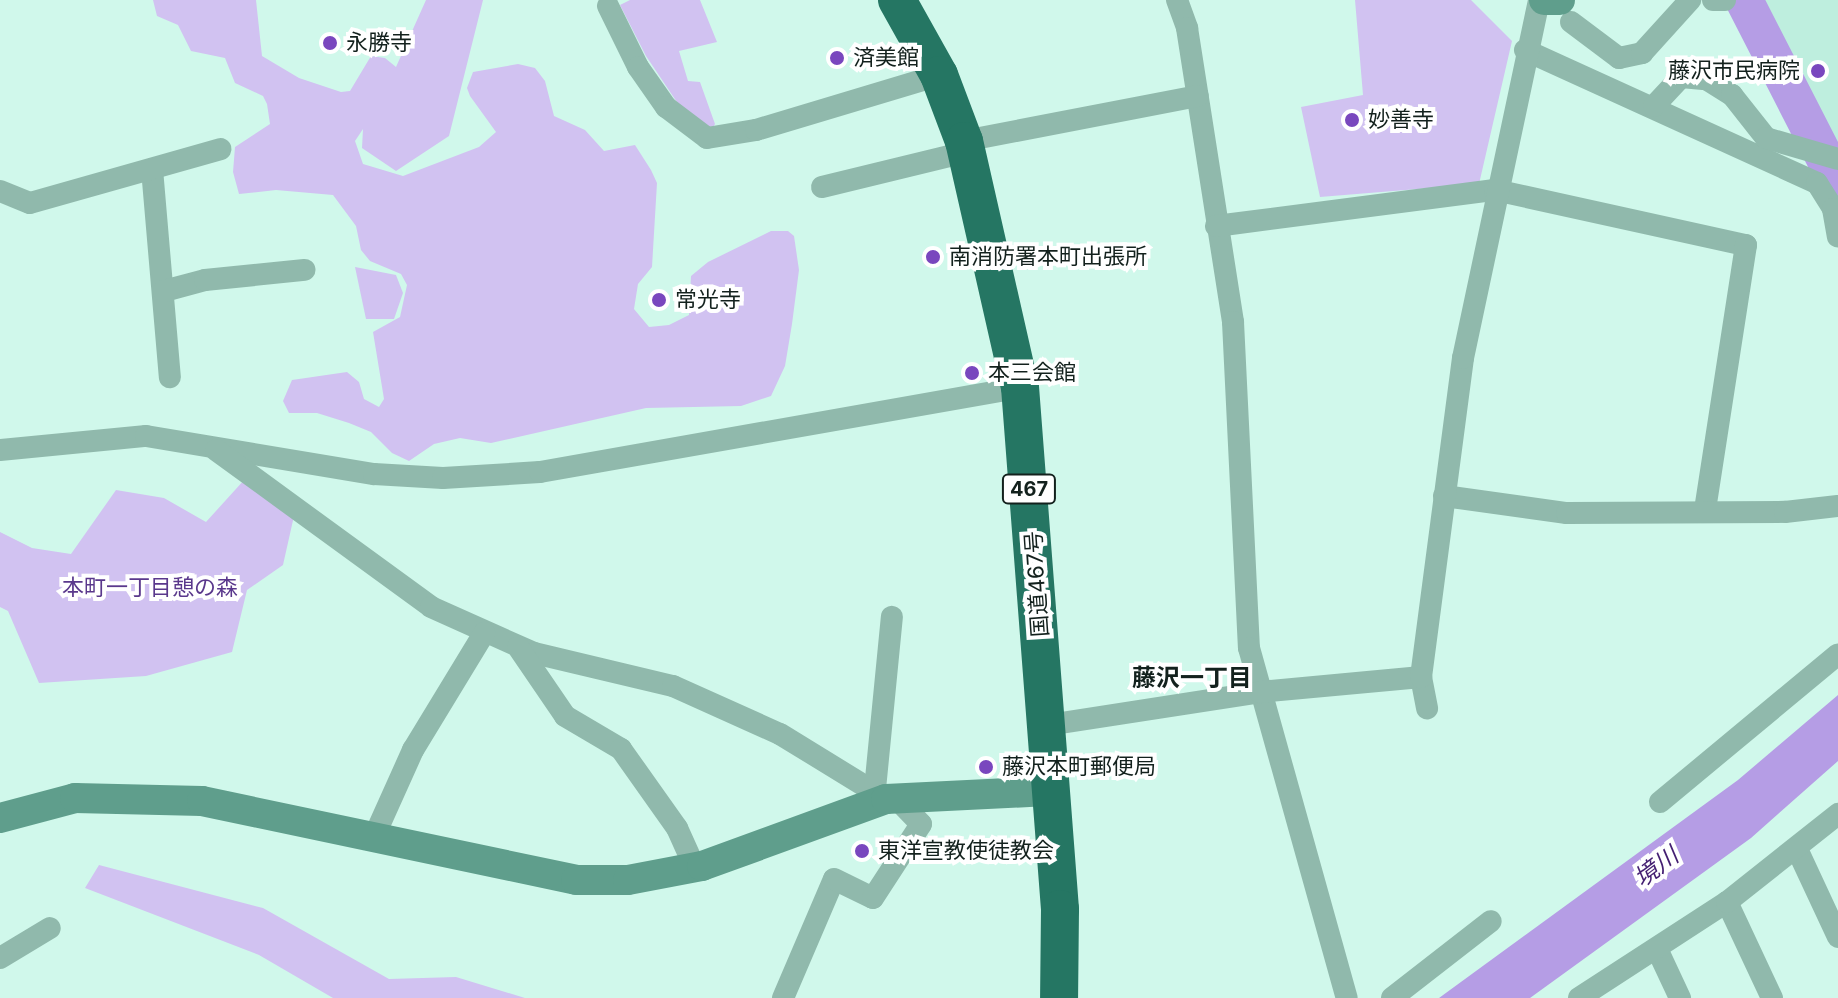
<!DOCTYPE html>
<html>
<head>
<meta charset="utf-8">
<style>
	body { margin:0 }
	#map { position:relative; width:1838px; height:998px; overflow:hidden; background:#d0f8eb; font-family:Inter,"Noto Sans JP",sans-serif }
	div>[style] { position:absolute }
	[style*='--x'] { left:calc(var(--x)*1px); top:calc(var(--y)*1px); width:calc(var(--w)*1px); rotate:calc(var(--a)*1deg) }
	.built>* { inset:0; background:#beeede }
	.green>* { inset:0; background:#d1c2f1 }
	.water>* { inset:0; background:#b59de5 }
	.river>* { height:38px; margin:-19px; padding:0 19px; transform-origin:19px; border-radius:19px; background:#b59de5 }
	.street>* { height:22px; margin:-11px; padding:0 11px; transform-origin:11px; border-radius:11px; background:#90b9ac }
	.secondary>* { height:30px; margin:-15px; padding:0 15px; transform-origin:15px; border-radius:15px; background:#5f9e8c }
	.highway>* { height:38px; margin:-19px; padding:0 19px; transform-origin:19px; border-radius:19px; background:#257663 }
	.dots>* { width:22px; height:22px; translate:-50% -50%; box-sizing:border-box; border:4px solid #fff; border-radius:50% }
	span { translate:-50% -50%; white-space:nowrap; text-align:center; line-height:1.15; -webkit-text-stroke:8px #fff; paint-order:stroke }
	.shield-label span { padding:2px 6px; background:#fff; border:2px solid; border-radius:6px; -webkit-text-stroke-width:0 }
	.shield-label { font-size:20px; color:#13211d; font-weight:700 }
	.poi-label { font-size:22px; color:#13211d }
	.left { translate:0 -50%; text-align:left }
	.right { translate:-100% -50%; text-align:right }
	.street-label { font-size:22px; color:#13211d }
	.park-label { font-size:22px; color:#5a388c }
	.neighbourhood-label { font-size:24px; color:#13211d; font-weight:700 }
	.water-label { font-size:24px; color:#431e71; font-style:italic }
</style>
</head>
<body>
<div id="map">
	<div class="built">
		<i style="clip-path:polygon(1762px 0,1838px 0,1838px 143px,1834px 142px)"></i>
	</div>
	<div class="green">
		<i style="clip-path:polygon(153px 0,256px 0,262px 56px,299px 78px,341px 92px,350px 91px,371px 56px,385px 58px,396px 67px,426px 0,483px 0,449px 136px,396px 171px,362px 148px,363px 129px,355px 141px,363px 164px,403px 176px,479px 147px,496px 132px,470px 96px,467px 88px,473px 72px,518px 64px,535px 68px,545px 81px,554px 116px,585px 130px,604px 151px,635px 145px,651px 170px,657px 183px,652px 267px,638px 284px,634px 309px,649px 327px,669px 325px,689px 315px,691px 276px,708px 262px,771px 231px,788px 231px,794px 236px,799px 270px,792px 324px,785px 366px,771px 396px,741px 406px,646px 408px,491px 443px,460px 438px,434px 444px,409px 461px,392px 453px,371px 432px,349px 423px,317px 413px,289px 413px,283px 401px,292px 380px,347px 372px,359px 382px,364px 399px,379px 407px,384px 399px,373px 332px,400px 317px,407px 285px,401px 274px,370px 261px,361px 250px,356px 226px,333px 195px,276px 190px,239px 194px,233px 172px,235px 147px,270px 124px,267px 104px,263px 96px,235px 83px,225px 58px,191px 51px,178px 25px,157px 16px)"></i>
		<i style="clip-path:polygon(630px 0,700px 0,717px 42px,679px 51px,688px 81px,700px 82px,715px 124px,709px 134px,695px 129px,646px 56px,620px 5px)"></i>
		<i style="clip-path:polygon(1355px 0,1471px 0,1512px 41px,1479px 184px,1320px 197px,1301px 107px,1363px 95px)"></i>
		<i style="clip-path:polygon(355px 267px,396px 275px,403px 293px,394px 319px,366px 319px)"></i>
		<i style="clip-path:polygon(245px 479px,296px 507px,283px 565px,247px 590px,232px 652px,146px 676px,39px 683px,8px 611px,0 607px,0 532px,32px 548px,71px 554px,116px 490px,164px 498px,206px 522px)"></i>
		<i style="clip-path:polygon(99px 865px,263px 908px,389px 979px,456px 977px,525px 998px,333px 998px,259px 955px,85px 888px)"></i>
	</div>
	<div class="water">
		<i style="clip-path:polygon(1838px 695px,1838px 761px,1751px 838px,1530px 998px,1439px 998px,1738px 780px)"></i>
	</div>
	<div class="river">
		<i style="--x:1744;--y:0;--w:207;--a:62.9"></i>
	</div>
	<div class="street">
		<i style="--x:1177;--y:0;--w:30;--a:70"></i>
		<i style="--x:1187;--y:28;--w:298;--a:81.1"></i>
		<i style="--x:1233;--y:322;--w:326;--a:87.2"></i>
		<i style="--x:1249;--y:648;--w:363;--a:74.4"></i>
		<i style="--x:1713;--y:0;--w:12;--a:0"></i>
		<i style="--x:608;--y:6;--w:68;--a:63.8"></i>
		<i style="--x:638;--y:67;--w:49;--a:55"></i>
		<i style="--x:666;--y:107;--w:51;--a:37.1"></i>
		<i style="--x:707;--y:138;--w:50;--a:-9.3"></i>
		<i style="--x:756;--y:130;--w:191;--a:-16.7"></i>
		<i style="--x:1571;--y:22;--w:60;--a:36.9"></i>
		<i style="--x:1619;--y:58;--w:24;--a:-12"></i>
		<i style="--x:1642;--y:53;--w:72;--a:-47.8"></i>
		<i style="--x:1525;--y:50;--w:321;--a:24.5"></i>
		<i style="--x:1817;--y:183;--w:31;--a:58"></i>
		<i style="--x:1833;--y:209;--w:28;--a:80"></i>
		<i style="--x:1654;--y:106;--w:40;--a:-47"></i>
		<i style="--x:1681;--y:77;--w:25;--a:5"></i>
		<i style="--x:1706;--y:79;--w:31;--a:32"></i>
		<i style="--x:1732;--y:95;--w:55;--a:51.7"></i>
		<i style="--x:1766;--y:138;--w:75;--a:16.3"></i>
		<i style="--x:964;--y:141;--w:238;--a:-10.9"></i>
		<i style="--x:152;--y:169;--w:209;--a:85.1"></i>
		<i style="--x:822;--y:187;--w:148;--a:-13.7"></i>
		<i style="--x:0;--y:191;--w:32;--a:22"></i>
		<i style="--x:30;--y:203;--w:198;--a:-15.8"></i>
		<i style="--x:1216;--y:226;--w:281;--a:-7.4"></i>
		<i style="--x:1495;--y:190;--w:257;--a:12.4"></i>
		<i style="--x:1746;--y:245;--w:269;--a:98.8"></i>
		<i style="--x:164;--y:291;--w:42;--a:-15"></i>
		<i style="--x:205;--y:280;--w:100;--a:-5.8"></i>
		<i style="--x:0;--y:450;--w:147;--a:-5.5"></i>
		<i style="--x:146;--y:436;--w:231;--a:9.5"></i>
		<i style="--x:374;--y:474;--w:69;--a:3.3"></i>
		<i style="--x:443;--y:478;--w:97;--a:-3.5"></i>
		<i style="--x:540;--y:472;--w:487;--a:-10"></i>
		<i style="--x:216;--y:450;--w:266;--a:36.1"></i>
		<i style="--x:431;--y:607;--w:113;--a:24.1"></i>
		<i style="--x:534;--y:653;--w:143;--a:13.4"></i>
		<i style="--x:673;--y:686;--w:117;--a:24.2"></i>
		<i style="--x:780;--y:734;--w:124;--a:31.5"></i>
		<i style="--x:1444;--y:496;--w:124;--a:7.9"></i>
		<i style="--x:1567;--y:513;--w:218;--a:-0.3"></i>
		<i style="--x:1785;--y:512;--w:53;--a:-6.5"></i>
		<i style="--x:518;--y:647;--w:83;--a:55.7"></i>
		<i style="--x:565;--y:716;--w:65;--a:30.5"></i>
		<i style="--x:621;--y:749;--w:97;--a:54.7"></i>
		<i style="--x:677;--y:828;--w:44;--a:65.8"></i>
		<i style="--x:1421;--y:677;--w:32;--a:79"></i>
		<i style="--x:1048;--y:725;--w:215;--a:-8.8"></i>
		<i style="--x:1260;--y:692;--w:162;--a:-5.3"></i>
		<i style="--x:1421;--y:677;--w:322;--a:-82.5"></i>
		<i style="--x:1463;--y:358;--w:366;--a:-78"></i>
		<i style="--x:875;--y:789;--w:173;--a:-84.4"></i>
		<i style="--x:1660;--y:802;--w:231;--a:-39.7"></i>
		<i style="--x:373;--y:839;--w:98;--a:-65.8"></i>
		<i style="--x:413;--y:750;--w:137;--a:-58.7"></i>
		<i style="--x:1797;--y:849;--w:97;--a:65"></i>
		<i style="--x:1727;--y:902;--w:106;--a:64.9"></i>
		<i style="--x:1658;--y:951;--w:52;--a:64.9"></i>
		<i style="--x:0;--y:958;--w:58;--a:-31"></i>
		<i style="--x:783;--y:998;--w:129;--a:-66.8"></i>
		<i style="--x:834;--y:879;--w:43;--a:26"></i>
		<i style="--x:873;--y:898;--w:88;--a:-57"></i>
		<i style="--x:921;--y:824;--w:36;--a:-134"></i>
		<i style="--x:1392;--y:998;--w:125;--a:-37.9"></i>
		<i style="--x:1579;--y:998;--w:176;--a:-33"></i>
		<i style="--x:1727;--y:902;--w:142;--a:-38.4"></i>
	</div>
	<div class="secondary">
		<i style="--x:1544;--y:0;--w:16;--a:0"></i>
		<i style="--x:0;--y:818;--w:78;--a:-14.9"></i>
		<i style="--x:75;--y:798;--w:127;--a:1.4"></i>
		<i style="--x:202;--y:801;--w:382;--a:11.9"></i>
		<i style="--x:576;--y:880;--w:52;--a:0"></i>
		<i style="--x:628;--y:880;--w:75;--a:-10.7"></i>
		<i style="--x:702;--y:866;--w:196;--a:-20"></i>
		<i style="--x:886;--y:799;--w:166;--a:-2.8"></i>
	</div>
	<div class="highway">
		<i style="--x:897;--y:0;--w:86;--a:60.8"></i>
		<i style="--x:939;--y:75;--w:71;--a:69.3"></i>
		<i style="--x:964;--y:141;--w:252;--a:77.2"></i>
		<i style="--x:1020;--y:387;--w:524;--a:85.62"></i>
		<i style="--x:1060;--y:909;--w:89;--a:90.6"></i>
	</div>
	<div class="dots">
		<i style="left:330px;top:43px;background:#7947be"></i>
		<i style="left:837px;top:58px;background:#7947be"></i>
		<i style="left:1818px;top:71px;background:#7947be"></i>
		<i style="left:1352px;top:120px;background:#7947be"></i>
		<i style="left:933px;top:257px;background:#7947be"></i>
		<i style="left:659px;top:300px;background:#7947be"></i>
		<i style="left:972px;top:373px;background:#7947be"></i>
		<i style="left:986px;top:767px;background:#7947be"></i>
		<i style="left:862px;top:851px;background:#7947be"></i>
	</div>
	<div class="shield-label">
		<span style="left:1029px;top:489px">467</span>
	</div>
	<div class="poi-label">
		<span class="left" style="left:346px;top:43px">永勝寺</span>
		<span class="left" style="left:853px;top:58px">済美館</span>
		<span class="right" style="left:1800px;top:71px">藤沢市民病院</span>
		<span class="left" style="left:1368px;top:120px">妙善寺</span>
		<span class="left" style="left:949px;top:257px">南消防署本町出張所</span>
		<span class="left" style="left:675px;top:300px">常光寺</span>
		<span class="left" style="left:988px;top:373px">本三会館</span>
		<span class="left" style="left:1002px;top:767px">藤沢本町郵便局</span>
		<span class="left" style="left:878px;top:851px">東洋宣教使徒教会</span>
	</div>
	<div class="street-label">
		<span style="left:1037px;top:584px;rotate:-94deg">国道467号</span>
	</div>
	<div class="park-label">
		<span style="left:150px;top:588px">本町一丁目憩の森</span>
	</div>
	<div class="neighbourhood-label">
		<span style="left:1192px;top:678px">藤沢一丁目</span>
	</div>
	<div class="water-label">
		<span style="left:1656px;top:867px;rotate:-37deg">境川</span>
	</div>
</div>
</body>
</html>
